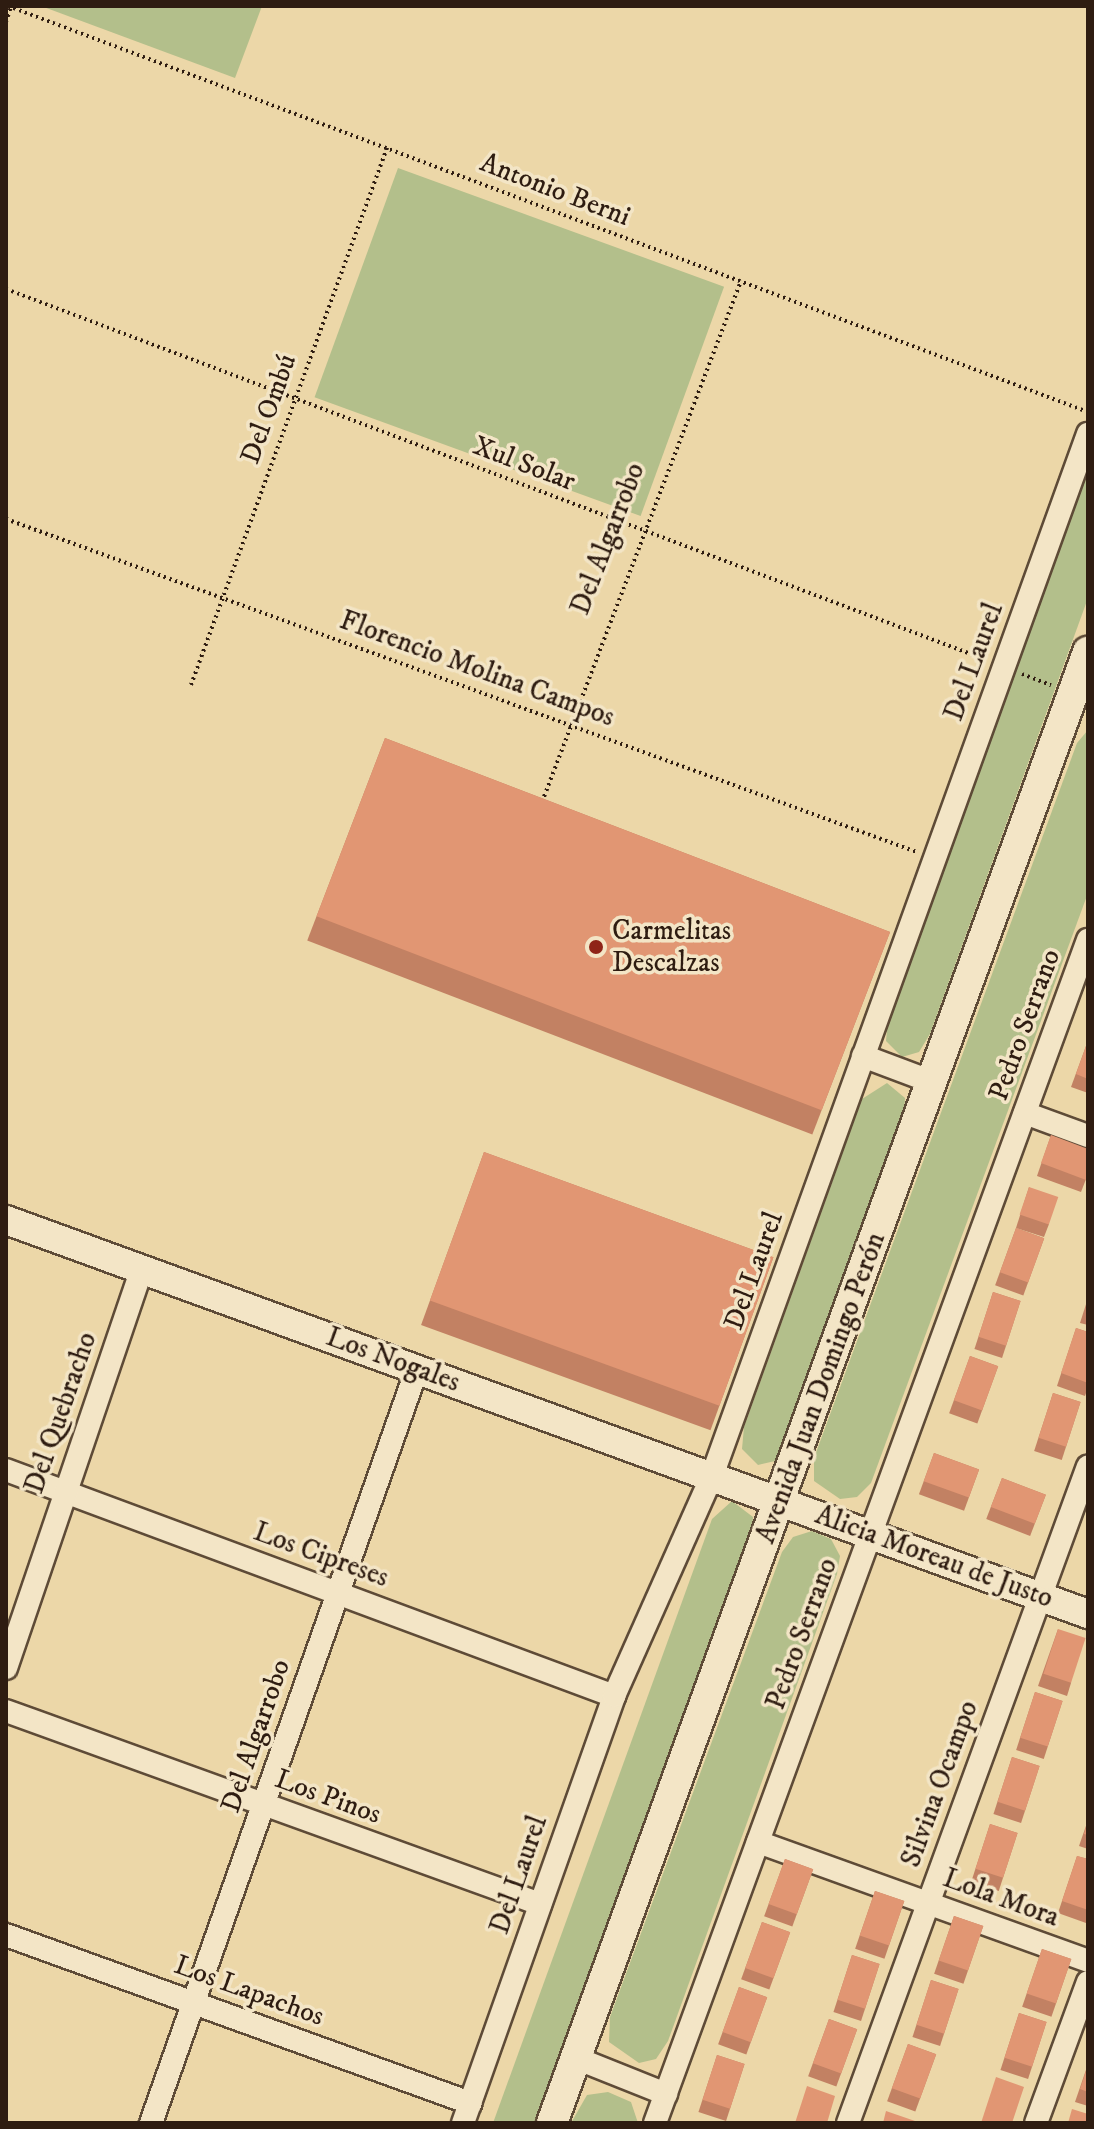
<!DOCTYPE html>
<html>
<head>
<meta charset="utf-8">
<style>
	body { margin:0 }
	#map { position:relative; width:1094px; height:2129px; overflow:hidden; background:#ecd7a8; font-family:"IM FELL DW Pica",serif }
	div>[style] { position:absolute }
	[style*='--x'] { left:calc(var(--x)*1px); top:calc(var(--y)*1px); width:calc(var(--w)*1px); rotate:calc(var(--a)*1deg) }
	.green>* { inset:0; background:#b3bf8b; transform-origin:0 0 }
	.path>* { height:4px; margin-top:-2px; transform-origin:0; background:repeating-linear-gradient(90deg,#2e1c11 0 2px,transparent 0 6px) }
	.roads { filter:drop-shadow(2px 0 #5e4b37) drop-shadow(-2px 0 #5e4b37) drop-shadow(0 2px #5e4b37) drop-shadow(0 -2px #5e4b37) }
	.minor>* { height:22px; margin:-11px; padding:0 11px; transform-origin:11px; border-radius:11px; background:#f3e5c6 }
	.tertiary>* { height:28px; margin:-14px; padding:0 14px; transform-origin:14px; border-radius:14px; background:#f3e5c6 }
	.secondary>* { height:30px; margin:-15px; padding:0 15px; transform-origin:15px; border-radius:15px; background:#f3e5c6 }
	.wall>* { inset:0; background:#c28163; transform-origin:0 0 }
	.building>* { inset:0; background:#e19673; transform-origin:0 0 }
	.dots>* { width:22px; height:22px; translate:-50% -50%; box-sizing:border-box; border:4px solid #f3e5c6; border-radius:50% }
	span { translate:-50% -50%; white-space:nowrap; text-align:center; line-height:1.15; -webkit-text-stroke:7px #f3e5c6; paint-order:stroke }
	.street-label { font-size:28px; color:#2e1c11 }
	.poi-label { font-size:28px; color:#2e1c11 }
	.left { translate:0 -50%; text-align:left }
	.frame { position:absolute; inset:0; border:8px solid #2e1c11; pointer-events:none }
</style>
</head>
<body>
<div id="map">
	<div class="green">
		<i style="clip-path:polygon(41px 6px,262px 6px,235px 78px)"></i>
		<i style="left:398px;top:168px;width:347px;height:244px;rotate:20deg"></i>
		<i style="clip-path:polygon(1088px 467px,1088px 598px,930px 1034px,919px 1052px,902px 1057px,886px 1041px,888px 1019px)"></i>
		<i style="clip-path:polygon(1088px 730px,1088px 893px,871px 1483px,857px 1497px,840px 1499px,814px 1481px,814px 1458px,1077px 743px)"></i>
		<i style="clip-path:polygon(887px 1083px,905px 1098px,904px 1115px,786px 1443px,775px 1461px,758px 1465px,742px 1449px,744px 1427px,862px 1099px)"></i>
		<i style="clip-path:polygon(732px 1501px,753px 1517px,752px 1534px,534px 2123px,493px 2123px,712px 1519px)"></i>
		<i style="clip-path:polygon(812px 1531px,831px 1539px,840px 1556px,837px 1574px,668px 2041px,656px 2059px,639px 2063px,609px 2042px,610px 2017px,782px 1552px,793px 1537px)"></i>
		<i style="clip-path:polygon(608px 2092px,631px 2102px,638px 2123px,571px 2123px,587px 2095px)"></i>
	</div>
	<div class="path">
		<i style="--x:8;--y:6;--w:1154;--a:20.6"></i>
		<i style="--x:6;--y:22;--w:16;--a:-72"></i>
		<i style="--x:6;--y:289;--w:1046;--a:20.72"></i>
		<i style="--x:6;--y:519;--w:970;--a:20.08"></i>
		<i style="--x:1022;--y:674;--w:31;--a:21"></i>
		<i style="--x:191;--y:685;--w:572;--a:-69.95"></i>
		<i style="--x:542;--y:802;--w:558;--a:-69.1"></i>
	</div>
	<div class="roads">
		<div class="minor">
			<i style="--x:863;--y:1056;--w:74;--a:20.6"></i>
			<i style="--x:1025;--y:1113;--w:67;--a:20.1"></i>
			<i style="--x:6;--y:1470;--w:649;--a:20.39"></i>
			<i style="--x:6;--y:1668;--w:422;--a:-71.2"></i>
			<i style="--x:6;--y:1711;--w:568;--a:19.87"></i>
			<i style="--x:758;--y:1842;--w:351;--a:19.8"></i>
			<i style="--x:6;--y:1935;--w:494;--a:19.9"></i>
			<i style="--x:576;--y:2058;--w:97;--a:21.8"></i>
			<i style="--x:151;--y:2123;--w:800;--a:-70.57"></i>
			<i style="--x:463;--y:2123;--w:453;--a:-70.5"></i>
			<i style="--x:614;--y:1696;--w:241;--a:-66"></i>
			<i style="--x:712;--y:1476;--w:1108;--a:-70.16"></i>
			<i style="--x:655;--y:2123;--w:1260;--a:-69.9"></i>
			<i style="--x:848;--y:2123;--w:699;--a:-69.93"></i>
			<i style="--x:1036;--y:2123;--w:150;--a:-69.8"></i>
		</div>
		<div class="tertiary">
			<i style="--x:6;--y:1220;--w:1152;--a:20.01"></i>
		</div>
		<div class="secondary">
			<i style="--x:552;--y:2123;--w:1566;--a:-69.98"></i>
		</div>
	</div>
	<div class="wall">
		<i style="left:385px;top:738px;width:541px;height:217px;rotate:21deg"></i>
		<i style="clip-path:polygon(1086px 1046px,1088px 1047px,1088px 1093px,1071px 1087px)"></i>
		<i style="clip-path:polygon(1051px 1135px,1088px 1174px,1081px 1192px,1037px 1176px)"></i>
		<i style="left:484px;top:1152px;width:308px;height:184px;rotate:20deg"></i>
		<i style="clip-path:polygon(1029px 1187px,1049px 1224px,1044px 1237px,1016px 1228px)"></i>
		<i style="left:1016px;top:1228px;width:30px;height:61px;rotate:20deg"></i>
		<i style="left:993px;top:1292px;width:29px;height:60px;rotate:18deg"></i>
		<i style="clip-path:polygon(1088px 1298px,1088px 1325px,1080px 1323px)"></i>
		<i style="clip-path:polygon(1076px 1328px,1088px 1332px,1088px 1387px,1085px 1396px,1057px 1386px)"></i>
		<i style="left:970px;top:1356px;width:30px;height:61px;rotate:20deg"></i>
		<i style="left:1053px;top:1393px;width:29px;height:61px;rotate:18deg"></i>
		<i style="left:934px;top:1453px;width:48px;height:44px;rotate:20deg"></i>
		<i style="left:1002px;top:1478px;width:47px;height:44px;rotate:21deg"></i>
		<i style="clip-path:polygon(1058px 1629px,1071px 1683px,1067px 1696px,1038px 1686px)"></i>
		<i style="left:1035px;top:1692px;width:29px;height:61px;rotate:18deg"></i>
		<i style="left:1012px;top:1757px;width:29px;height:60px;rotate:18deg"></i>
		<i style="clip-path:polygon(1088px 1820px,1088px 1849px,1079px 1846px)"></i>
		<i style="left:990px;top:1824px;width:29px;height:61px;rotate:18deg"></i>
		<i style="clip-path:polygon(1077px 1856px,1088px 1859px,1088px 1917px,1086px 1923px,1058px 1913px)"></i>
		<i style="left:785px;top:1859px;width:30px;height:61px;rotate:20deg"></i>
		<i style="left:875px;top:1891px;width:31px;height:61px;rotate:19deg"></i>
		<i style="left:954px;top:1916px;width:31px;height:61px;rotate:19deg"></i>
		<i style="left:762px;top:1922px;width:30px;height:61px;rotate:20deg"></i>
		<i style="left:1042px;top:1949px;width:31px;height:61px;rotate:19deg"></i>
		<i style="left:852px;top:1955px;width:29px;height:60px;rotate:18deg"></i>
		<i style="left:931px;top:1980px;width:29px;height:60px;rotate:18deg"></i>
		<i style="left:739px;top:1987px;width:30px;height:61px;rotate:20deg"></i>
		<i style="left:1019px;top:2013px;width:29px;height:60px;rotate:18deg"></i>
		<i style="left:829px;top:2019px;width:30px;height:61px;rotate:20deg"></i>
		<i style="left:908px;top:2044px;width:30px;height:61px;rotate:20deg"></i>
		<i style="left:717px;top:2055px;width:29px;height:60px;rotate:18deg"></i>
		<i style="clip-path:polygon(1088px 2064px,1088px 2106px,1075px 2102px)"></i>
	</div>
	<div class="building">
		<i style="left:385px;top:738px;width:541px;height:191px;rotate:21deg"></i>
		<i style="clip-path:polygon(1086px 1046px,1088px 1047px,1088px 1079px,1076px 1074px)"></i>
		<i style="clip-path:polygon(1051px 1135px,1088px 1149px,1088px 1174px,1086px 1180px,1041px 1163px)"></i>
		<i style="left:484px;top:1152px;width:308px;height:158px;rotate:20deg"></i>
		<i style="left:1029px;top:1187px;width:31px;height:29px;rotate:19deg"></i>
		<i style="left:1016px;top:1228px;width:30px;height:47px;rotate:20deg"></i>
		<i style="left:993px;top:1292px;width:29px;height:47px;rotate:18deg"></i>
		<i style="clip-path:polygon(1076px 1328px,1088px 1332px,1088px 1383px,1061px 1373px)"></i>
		<i style="left:970px;top:1356px;width:30px;height:47px;rotate:20deg"></i>
		<i style="left:1053px;top:1393px;width:29px;height:47px;rotate:18deg"></i>
		<i style="left:934px;top:1453px;width:48px;height:30px;rotate:20deg"></i>
		<i style="left:1002px;top:1478px;width:47px;height:31px;rotate:21deg"></i>
		<i style="left:1058px;top:1629px;width:29px;height:47px;rotate:18deg"></i>
		<i style="left:1035px;top:1692px;width:29px;height:48px;rotate:18deg"></i>
		<i style="left:1012px;top:1757px;width:29px;height:47px;rotate:18deg"></i>
		<i style="clip-path:polygon(1088px 1821px,1088px 1835px,1084px 1834px)"></i>
		<i style="left:990px;top:1824px;width:29px;height:47px;rotate:18deg"></i>
		<i style="clip-path:polygon(1077px 1856px,1088px 1859px,1088px 1910px,1062px 1901px)"></i>
		<i style="left:785px;top:1859px;width:30px;height:48px;rotate:20deg"></i>
		<i style="left:875px;top:1891px;width:31px;height:47px;rotate:19deg"></i>
		<i style="left:954px;top:1916px;width:31px;height:47px;rotate:19deg"></i>
		<i style="left:762px;top:1922px;width:30px;height:49px;rotate:20deg"></i>
		<i style="left:1042px;top:1949px;width:31px;height:47px;rotate:19deg"></i>
		<i style="left:852px;top:1955px;width:29px;height:47px;rotate:18deg"></i>
		<i style="left:931px;top:1980px;width:29px;height:47px;rotate:18deg"></i>
		<i style="left:739px;top:1987px;width:30px;height:48px;rotate:20deg"></i>
		<i style="left:1019px;top:2013px;width:29px;height:47px;rotate:18deg"></i>
		<i style="left:829px;top:2019px;width:30px;height:47px;rotate:20deg"></i>
		<i style="left:908px;top:2044px;width:30px;height:47px;rotate:20deg"></i>
		<i style="left:717px;top:2055px;width:29px;height:47px;rotate:18deg"></i>
		<i style="clip-path:polygon(1088px 2065px,1088px 2092px,1080px 2089px)"></i>
		<i style="clip-path:polygon(996px 2077px,1024px 2087px,1012px 2123px,981px 2123px)"></i>
		<i style="clip-path:polygon(807px 2086px,835px 2096px,827px 2123px,795px 2123px)"></i>
		<i style="clip-path:polygon(1072px 2109px,1088px 2114px,1088px 2123px,1068px 2123px)"></i>
		<i style="clip-path:polygon(886px 2111px,915px 2121px,914px 2123px,883px 2123px)"></i>
	</div>
	<div class="dots">
		<i style="left:596px;top:947px;background:#8f2418"></i>
	</div>
	<div class="street-label">
		<span style="left:555px;top:190px;rotate:21deg">Antonio Berni</span>
		<span style="left:269px;top:409px;rotate:-70deg">Del Ombú</span>
		<span style="left:524px;top:464px;rotate:21deg">Xul Solar</span>
		<span style="left:608px;top:539px;rotate:-69deg">Del Algarrobo</span>
		<span style="left:974px;top:662px;rotate:-70deg">Del Laurel</span>
		<span style="left:477px;top:669px;rotate:20deg">Florencio Molina Campos</span>
		<span style="left:1025px;top:1025px;rotate:-70deg">Pedro Serrano</span>
		<span style="left:754px;top:1271px;rotate:-70deg">Del Laurel</span>
		<span style="left:393px;top:1360px;rotate:20deg">Los Nogales</span>
		<span style="left:821px;top:1388px;rotate:-70deg">Avenida Juan Domingo Perón</span>
		<span style="left:61px;top:1413px;rotate:-71deg">Del Quebracho</span>
		<span style="left:321px;top:1555px;rotate:20deg">Los Cipreses</span>
		<span style="left:934px;top:1557px;rotate:20deg">Alicia Moreau de Justo</span>
		<span style="left:802px;top:1634px;rotate:-70deg">Pedro Serrano</span>
		<span style="left:256px;top:1736px;rotate:-71deg">Del Algarrobo</span>
		<span style="left:940px;top:1784px;rotate:-70deg">Silvina Ocampo</span>
		<span style="left:328px;top:1797px;rotate:20deg">Los Pinos</span>
		<span style="left:519px;top:1875px;rotate:-71deg">Del Laurel</span>
		<span style="left:1001px;top:1898px;rotate:20deg">Lola Mora</span>
		<span style="left:249px;top:1991px;rotate:20deg">Los Lapachos</span>
	</div>
	<div class="poi-label">
		<span class="left" style="left:612px;top:947px">Carmelitas<br>Descalzas</span>
	</div>
	<div class="frame"></div>
</div>
</body>
</html>
